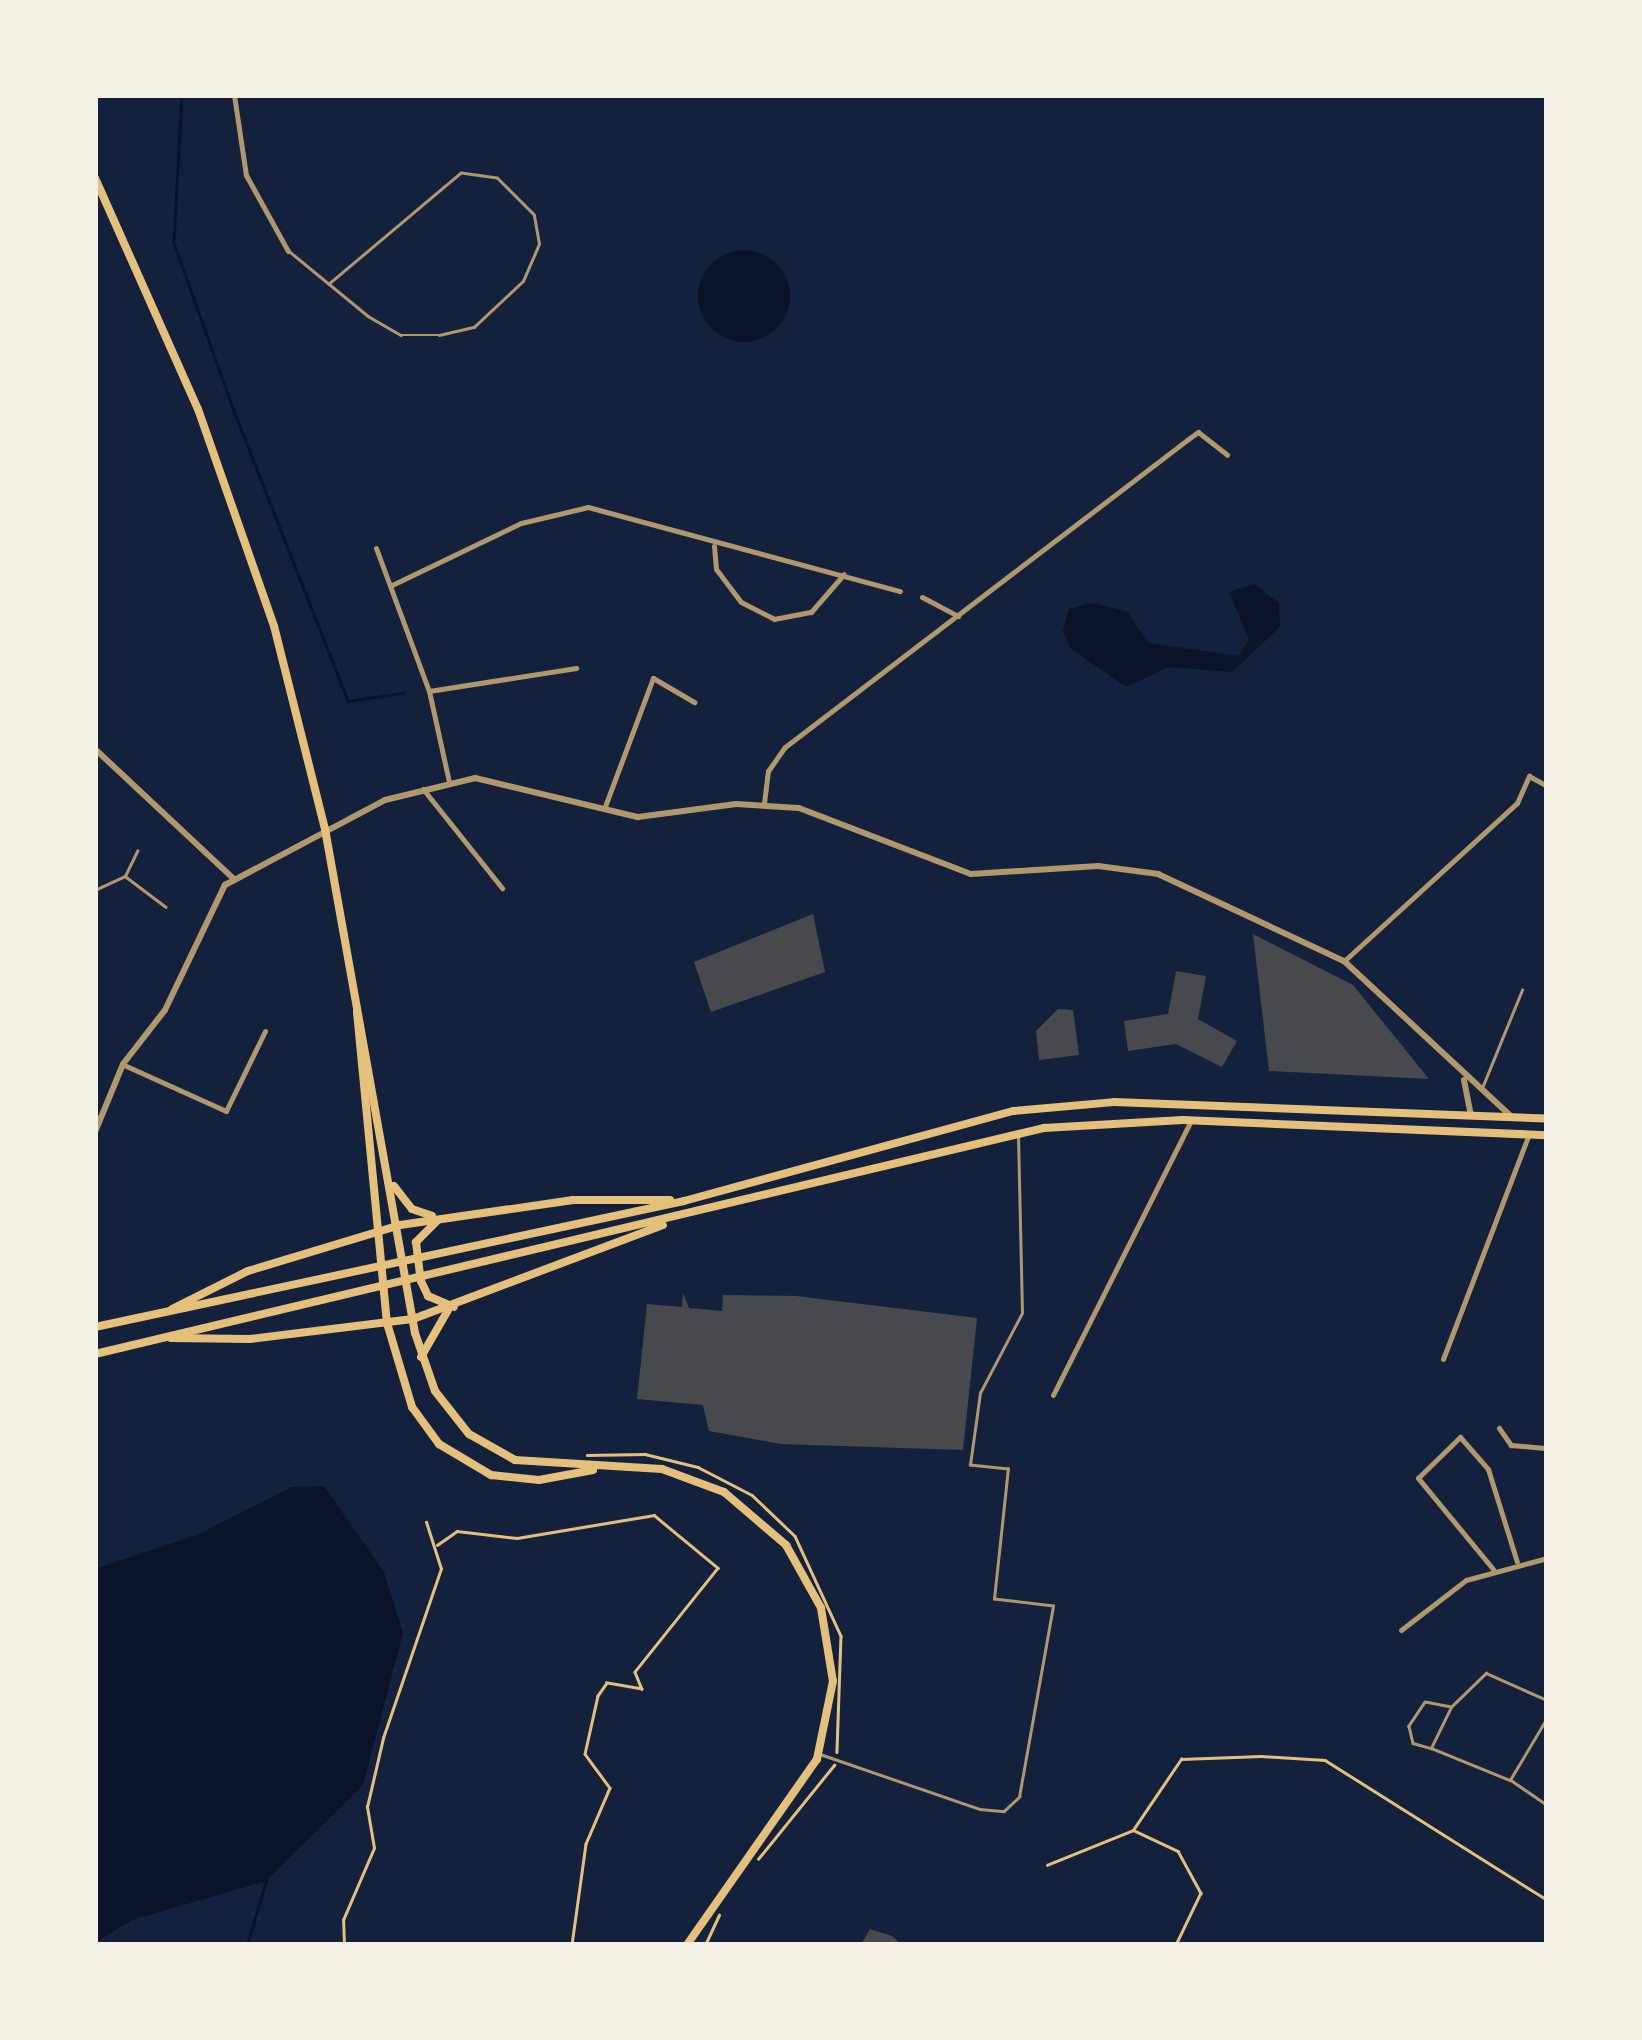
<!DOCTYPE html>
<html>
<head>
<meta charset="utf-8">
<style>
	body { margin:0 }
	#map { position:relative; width:1642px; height:2040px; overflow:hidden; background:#14213d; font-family:Karla,sans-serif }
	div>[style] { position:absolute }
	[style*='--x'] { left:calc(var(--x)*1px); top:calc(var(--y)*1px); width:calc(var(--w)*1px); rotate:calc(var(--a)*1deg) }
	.water>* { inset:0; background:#0b132b }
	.round { border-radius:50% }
	.stream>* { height:2.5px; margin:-1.25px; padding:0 1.25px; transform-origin:1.25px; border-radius:1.25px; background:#0b132b }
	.building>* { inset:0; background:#48494c }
	.path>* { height:2.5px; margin:-1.25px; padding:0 1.25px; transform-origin:1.25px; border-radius:1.25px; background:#e5c07b }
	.service>* { height:2.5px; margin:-1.25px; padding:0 1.25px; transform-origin:1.25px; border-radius:1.25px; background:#b1986c }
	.minor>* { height:5px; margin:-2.5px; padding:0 2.5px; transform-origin:2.5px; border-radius:2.5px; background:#b1986c }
	.tertiary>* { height:6px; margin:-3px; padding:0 3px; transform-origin:3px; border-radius:3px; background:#b1986c }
	.primary>* { height:8px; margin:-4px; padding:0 4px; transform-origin:4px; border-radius:4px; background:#e5c07b }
	.trunk>* { height:8px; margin:-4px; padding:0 4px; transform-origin:4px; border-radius:4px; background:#e5c07b }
	span { translate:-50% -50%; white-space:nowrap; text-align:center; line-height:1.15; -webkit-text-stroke:10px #f6f1e7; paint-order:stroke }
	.frame { position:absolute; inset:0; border:98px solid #f6f1e7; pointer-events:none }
</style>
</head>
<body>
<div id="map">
	<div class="water">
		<i class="round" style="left:698px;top:250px;width:92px;height:92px"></i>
		<i style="clip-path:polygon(1254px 584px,1279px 603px,1280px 627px,1232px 672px,1169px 667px,1126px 687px,1071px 649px,1063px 631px,1069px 609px,1091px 603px,1127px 611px,1148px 643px,1239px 656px,1249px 639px,1229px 592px)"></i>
		<i style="clip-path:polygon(324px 1486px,384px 1572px,403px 1633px,363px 1785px,266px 1881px,132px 1920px,95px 1943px,95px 1569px,197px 1535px,291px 1487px)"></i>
	</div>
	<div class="stream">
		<i style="--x:182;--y:95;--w:148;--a:93.1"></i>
		<i style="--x:174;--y:243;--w:178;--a:70.3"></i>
		<i style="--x:234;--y:411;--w:312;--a:68.5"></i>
		<i style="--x:348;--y:701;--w:56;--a:-8.3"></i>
		<i style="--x:247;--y:1945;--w:67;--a:-73.5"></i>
	</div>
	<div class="building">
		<i style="clip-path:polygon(813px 914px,825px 972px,711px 1012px,694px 962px)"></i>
		<i style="clip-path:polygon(1253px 934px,1353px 985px,1429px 1079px,1269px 1071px)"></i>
		<i style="clip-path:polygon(1176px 971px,1206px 976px,1198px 1019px,1237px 1041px,1222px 1067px,1176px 1044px,1128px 1051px,1124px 1021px,1168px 1014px)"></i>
		<i style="clip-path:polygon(1058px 1009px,1073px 1010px,1079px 1055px,1039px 1060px,1036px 1031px)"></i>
		<i style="clip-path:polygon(683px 1293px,689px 1308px,722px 1311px,723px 1295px,796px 1296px,977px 1318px,963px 1450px,781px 1444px,709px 1431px,703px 1405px,637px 1399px,647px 1304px,682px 1307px)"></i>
		<i style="clip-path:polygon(870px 1929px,892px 1936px,902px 1945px,861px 1945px)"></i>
	</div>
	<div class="path">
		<i style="--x:587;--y:1455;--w:58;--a:-1"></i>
		<i style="--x:645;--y:1454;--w:55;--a:13.8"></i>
		<i style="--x:698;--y:1467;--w:61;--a:27.4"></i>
		<i style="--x:752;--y:1495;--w:59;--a:43.6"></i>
		<i style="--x:795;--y:1536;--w:110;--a:65.3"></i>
		<i style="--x:841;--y:1636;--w:116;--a:92"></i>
		<i style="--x:437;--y:1545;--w:24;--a:-35"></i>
		<i style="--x:457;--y:1531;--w:60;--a:6.7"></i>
		<i style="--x:517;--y:1538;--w:139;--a:-9.5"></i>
		<i style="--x:654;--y:1515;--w:83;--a:39.6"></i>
		<i style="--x:718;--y:1568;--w:133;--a:128.6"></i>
		<i style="--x:635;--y:1672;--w:18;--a:68"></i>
		<i style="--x:642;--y:1689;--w:36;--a:-170"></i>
		<i style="--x:607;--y:1683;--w:16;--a:125"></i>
		<i style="--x:598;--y:1696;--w:59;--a:102.6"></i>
		<i style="--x:585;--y:1754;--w:42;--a:53.7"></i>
		<i style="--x:610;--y:1788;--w:61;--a:113.2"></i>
		<i style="--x:586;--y:1844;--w:102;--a:97.9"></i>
		<i style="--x:1133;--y:1830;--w:50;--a:25"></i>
		<i style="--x:1178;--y:1851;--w:48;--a:61.3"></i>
		<i style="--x:1201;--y:1893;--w:58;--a:115.7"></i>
		<i style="--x:758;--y:1859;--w:121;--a:-51"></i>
		<i style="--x:1047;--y:1865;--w:93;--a:-22.1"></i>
		<i style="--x:1133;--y:1830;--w:86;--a:-55.9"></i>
		<i style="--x:1181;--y:1759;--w:80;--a:-2.1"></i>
		<i style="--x:1261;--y:1756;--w:64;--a:3.6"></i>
		<i style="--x:1325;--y:1760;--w:262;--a:32.2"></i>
		<i style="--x:344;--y:1945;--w:25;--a:-92"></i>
		<i style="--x:343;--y:1920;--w:78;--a:-66.7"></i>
		<i style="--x:374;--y:1848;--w:42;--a:-99.7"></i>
		<i style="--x:367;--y:1807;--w:71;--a:-76.9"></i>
		<i style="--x:383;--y:1738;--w:179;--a:-71.1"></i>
		<i style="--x:441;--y:1569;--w:49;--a:-107.7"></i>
		<i style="--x:705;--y:1945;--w:33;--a:-65"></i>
		<i style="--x:1544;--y:1945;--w:3;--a:-18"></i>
	</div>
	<div class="service">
		<i style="--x:289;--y:251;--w:102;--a:39.4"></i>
		<i style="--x:368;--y:316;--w:38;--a:30"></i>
		<i style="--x:401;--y:335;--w:38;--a:0"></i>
		<i style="--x:439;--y:335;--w:36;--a:-13"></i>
		<i style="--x:474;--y:327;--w:67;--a:-43.2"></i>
		<i style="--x:523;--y:281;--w:40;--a:-66.6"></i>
		<i style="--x:539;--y:244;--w:29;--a:-100"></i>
		<i style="--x:534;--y:215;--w:52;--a:-135"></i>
		<i style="--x:497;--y:178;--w:36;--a:-172"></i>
		<i style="--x:461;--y:173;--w:172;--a:139.9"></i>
		<i style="--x:125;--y:876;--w:28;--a:-64"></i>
		<i style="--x:95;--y:890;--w:33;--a:-25"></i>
		<i style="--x:125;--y:876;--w:51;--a:37.1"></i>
		<i style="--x:1482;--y:1088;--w:106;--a:-67.8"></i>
		<i style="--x:1451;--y:1707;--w:26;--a:-169"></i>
		<i style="--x:1425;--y:1702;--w:29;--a:124"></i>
		<i style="--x:1409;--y:1726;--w:17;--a:77"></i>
		<i style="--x:1413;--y:1743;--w:19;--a:16"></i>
		<i style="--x:1431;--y:1748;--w:46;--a:-64"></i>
		<i style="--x:1451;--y:1707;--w:49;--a:-44.2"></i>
		<i style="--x:1486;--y:1673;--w:67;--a:23.9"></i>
		<i style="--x:1431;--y:1748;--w:85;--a:22.1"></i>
		<i style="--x:1510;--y:1780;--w:72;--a:-59.2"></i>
		<i style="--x:820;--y:1754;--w:169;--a:19"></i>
		<i style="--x:980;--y:1809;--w:24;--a:5"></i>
		<i style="--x:1004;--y:1811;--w:21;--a:-43"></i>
		<i style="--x:1019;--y:1797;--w:194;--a:-79.9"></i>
		<i style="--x:1053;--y:1606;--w:59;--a:-173.2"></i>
		<i style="--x:994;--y:1599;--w:131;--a:-83.9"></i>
		<i style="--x:1008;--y:1469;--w:38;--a:-174"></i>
		<i style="--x:970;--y:1465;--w:73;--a:-82.1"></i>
		<i style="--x:980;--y:1393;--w:90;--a:-62.3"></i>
		<i style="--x:1022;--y:1313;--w:175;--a:-91.3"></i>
		<i style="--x:1511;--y:1780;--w:44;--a:34.8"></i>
	</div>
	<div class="minor">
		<i style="--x:234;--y:95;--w:81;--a:81.5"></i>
		<i style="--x:246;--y:175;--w:87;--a:61.1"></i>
		<i style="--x:714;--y:546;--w:23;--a:85"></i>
		<i style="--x:716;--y:569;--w:41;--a:52.9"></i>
		<i style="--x:741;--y:602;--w:37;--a:27"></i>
		<i style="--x:774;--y:619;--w:38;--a:-11"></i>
		<i style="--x:811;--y:612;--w:50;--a:-49"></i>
		<i style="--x:376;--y:548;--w:153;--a:69.7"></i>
		<i style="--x:429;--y:691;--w:93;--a:77.6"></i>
		<i style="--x:392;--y:585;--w:143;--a:-25.7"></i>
		<i style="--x:521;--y:523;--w:69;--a:-13.4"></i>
		<i style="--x:588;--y:507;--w:323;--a:15.1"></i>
		<i style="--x:922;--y:597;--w:41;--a:27.8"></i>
		<i style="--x:429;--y:691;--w:149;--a:-8.9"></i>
		<i style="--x:423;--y:789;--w:127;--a:51.4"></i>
		<i style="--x:764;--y:803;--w:32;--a:-83"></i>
		<i style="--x:768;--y:771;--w:29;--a:-55"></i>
		<i style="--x:785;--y:747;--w:506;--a:-37.37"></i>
		<i style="--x:1187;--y:440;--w:14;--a:-36"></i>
		<i style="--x:1198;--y:432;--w:37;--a:38"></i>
		<i style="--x:604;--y:809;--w:140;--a:-69.5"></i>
		<i style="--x:653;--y:678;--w:48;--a:30.3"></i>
		<i style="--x:1344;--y:961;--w:234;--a:-42.4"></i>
		<i style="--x:1517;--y:803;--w:30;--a:-66"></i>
		<i style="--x:1529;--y:776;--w:21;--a:29"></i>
		<i style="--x:124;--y:1065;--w:112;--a:24.3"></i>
		<i style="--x:226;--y:1111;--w:89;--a:-64"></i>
		<i style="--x:1443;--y:1359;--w:241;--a:-69.1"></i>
		<i style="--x:1053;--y:1395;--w:307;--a:-63.3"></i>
		<i style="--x:1499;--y:1428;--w:21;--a:55"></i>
		<i style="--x:1511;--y:1445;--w:36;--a:5"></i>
		<i style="--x:1493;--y:1569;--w:118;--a:-129.5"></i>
		<i style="--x:1418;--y:1478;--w:59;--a:-44.3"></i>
		<i style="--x:1460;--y:1437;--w:43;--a:48.8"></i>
		<i style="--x:1488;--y:1469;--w:97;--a:72.7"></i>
		<i style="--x:1401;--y:1630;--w:82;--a:-37.6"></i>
		<i style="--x:1466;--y:1580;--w:84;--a:-15.2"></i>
	</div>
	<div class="tertiary">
		<i style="--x:95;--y:749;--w:190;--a:43.1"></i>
		<i style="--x:1464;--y:1080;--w:36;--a:79"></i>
		<i style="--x:95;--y:1132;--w:74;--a:-67.6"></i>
		<i style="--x:123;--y:1064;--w:68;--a:-52.1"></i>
		<i style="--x:165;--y:1010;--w:139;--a:-64.4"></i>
		<i style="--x:225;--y:885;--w:181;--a:-28"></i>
		<i style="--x:385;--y:800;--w:93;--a:-13.7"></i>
		<i style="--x:475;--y:778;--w:168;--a:13.5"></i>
		<i style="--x:638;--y:817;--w:99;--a:-7.6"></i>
		<i style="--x:736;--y:804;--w:63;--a:3.6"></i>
		<i style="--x:799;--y:808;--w:184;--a:21"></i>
		<i style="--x:971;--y:874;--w:127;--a:-3.6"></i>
		<i style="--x:1098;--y:866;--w:61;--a:7.6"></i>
		<i style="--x:1158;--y:874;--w:205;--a:25.1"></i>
		<i style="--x:1344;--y:961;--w:228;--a:42.9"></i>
	</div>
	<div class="primary">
		<i style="--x:95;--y:178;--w:253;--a:66"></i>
		<i style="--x:198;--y:409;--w:230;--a:70.7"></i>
		<i style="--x:274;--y:626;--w:209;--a:75.9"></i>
		<i style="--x:325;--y:829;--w:512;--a:79.88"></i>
		<i style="--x:415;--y:1333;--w:61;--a:71"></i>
		<i style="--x:435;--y:1391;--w:55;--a:51.7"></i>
		<i style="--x:469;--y:1434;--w:53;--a:29.5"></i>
		<i style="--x:515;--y:1460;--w:147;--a:3.5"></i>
		<i style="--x:662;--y:1469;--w:66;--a:20.4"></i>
		<i style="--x:724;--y:1492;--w:82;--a:40.5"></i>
		<i style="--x:786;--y:1545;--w:72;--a:60.9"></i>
		<i style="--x:821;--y:1608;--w:74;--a:80.7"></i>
		<i style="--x:833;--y:1681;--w:80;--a:101.6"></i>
		<i style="--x:817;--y:1759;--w:227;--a:125"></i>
		<i style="--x:357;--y:1012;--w:312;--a:84.5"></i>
		<i style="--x:387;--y:1323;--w:88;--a:73.4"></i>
		<i style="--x:412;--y:1407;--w:46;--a:53.9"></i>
		<i style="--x:439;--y:1444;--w:61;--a:30.8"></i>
		<i style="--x:491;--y:1475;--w:48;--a:5.9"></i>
		<i style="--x:539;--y:1480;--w:55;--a:-10.5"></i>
	</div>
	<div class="trunk">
		<i style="--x:394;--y:1186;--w:29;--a:52"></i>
		<i style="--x:412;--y:1209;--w:21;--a:19"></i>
		<i style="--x:437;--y:1221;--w:30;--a:135"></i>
		<i style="--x:416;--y:1242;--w:39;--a:83"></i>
		<i style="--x:421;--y:1281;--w:17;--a:65"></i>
		<i style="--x:428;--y:1296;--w:28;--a:23"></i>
		<i style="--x:172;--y:1309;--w:85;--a:-26.6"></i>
		<i style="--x:248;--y:1271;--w:159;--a:-16.8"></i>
		<i style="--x:400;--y:1225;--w:175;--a:-8.2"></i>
		<i style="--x:573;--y:1200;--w:97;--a:0"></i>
		<i style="--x:95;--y:1327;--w:602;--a:-12.07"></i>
		<i style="--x:684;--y:1201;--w:342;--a:-15.3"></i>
		<i style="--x:1014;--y:1111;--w:100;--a:-5.1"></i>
		<i style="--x:1114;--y:1102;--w:433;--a:2.2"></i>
		<i style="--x:171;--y:1338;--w:79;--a:0.7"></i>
		<i style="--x:250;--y:1339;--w:164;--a:-7"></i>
		<i style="--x:413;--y:1319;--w:267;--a:-20.6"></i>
		<i style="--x:95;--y:1354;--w:976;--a:-13.4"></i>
		<i style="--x:1044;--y:1128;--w:139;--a:-3.3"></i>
		<i style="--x:1183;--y:1120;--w:364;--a:2.4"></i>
		<i style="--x:421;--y:1357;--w:54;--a:-60.1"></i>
	</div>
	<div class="frame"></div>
</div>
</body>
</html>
